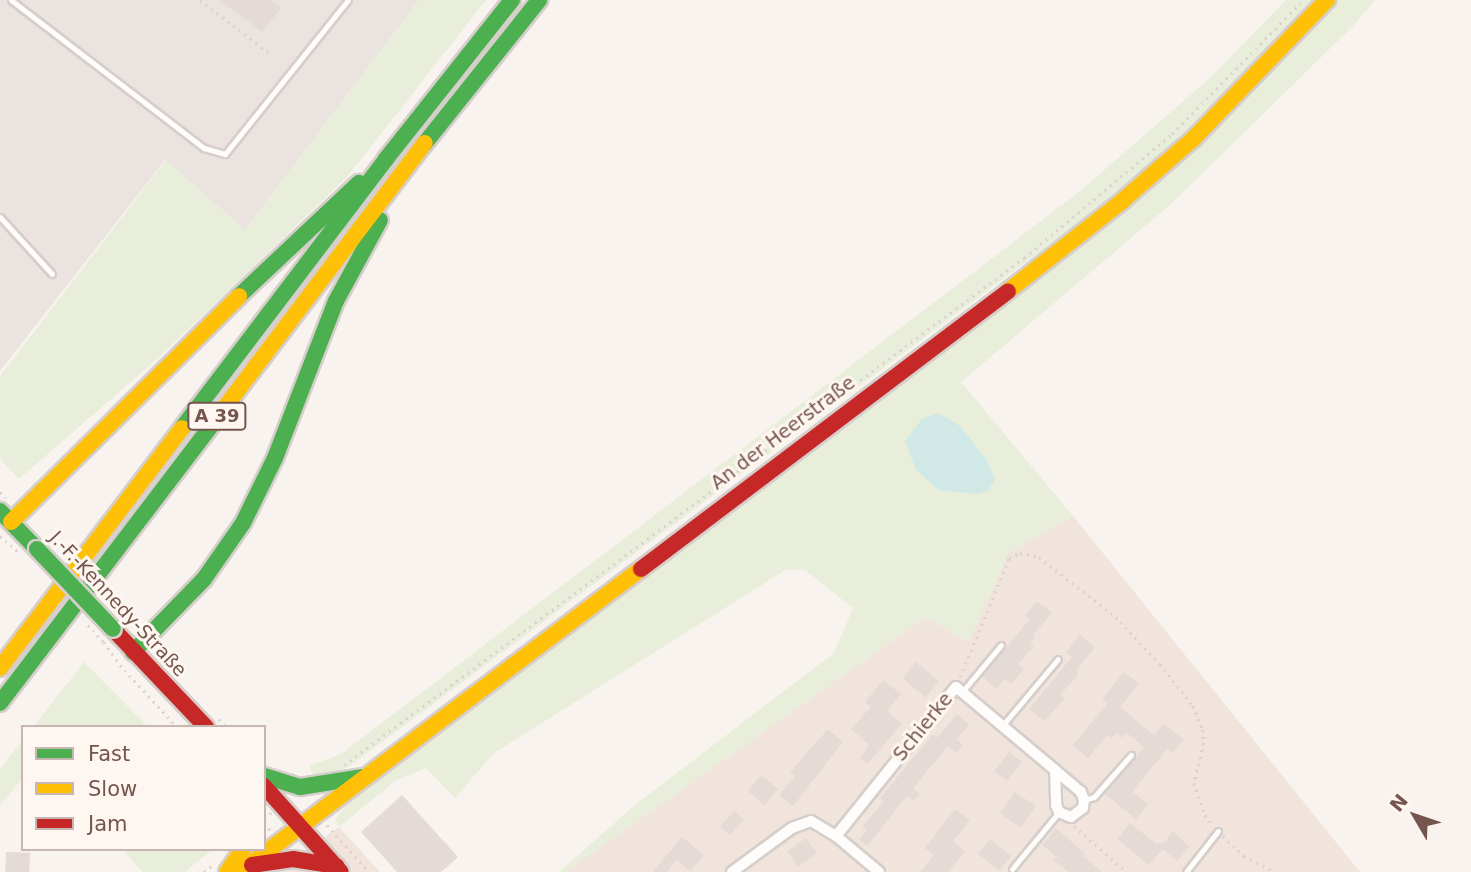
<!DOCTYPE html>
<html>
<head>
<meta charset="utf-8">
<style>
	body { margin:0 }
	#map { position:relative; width:1471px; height:872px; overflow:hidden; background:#f8f3ee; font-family:"DejaVu Sans",sans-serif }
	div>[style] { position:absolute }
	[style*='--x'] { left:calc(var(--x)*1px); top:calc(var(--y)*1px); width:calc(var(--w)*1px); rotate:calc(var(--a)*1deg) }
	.residential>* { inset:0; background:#f0e4dc }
	.industrial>* { inset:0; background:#ebe3df }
	.green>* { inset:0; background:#e9eeda }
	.water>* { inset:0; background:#d0e9e7 }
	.building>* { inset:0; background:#e4dad6; transform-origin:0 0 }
	.path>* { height:2.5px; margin-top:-1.25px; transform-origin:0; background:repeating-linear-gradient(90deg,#dad1d0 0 2px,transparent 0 7px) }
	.roads { filter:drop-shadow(2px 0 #d6ceca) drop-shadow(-2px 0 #d6ceca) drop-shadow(0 2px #d6ceca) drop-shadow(0 -2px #d6ceca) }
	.lane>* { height:5px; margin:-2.5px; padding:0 2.5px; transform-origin:2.5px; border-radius:2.5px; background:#fefdfc }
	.street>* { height:10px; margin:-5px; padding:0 5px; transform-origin:5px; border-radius:5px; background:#fefdfc }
	.fast>* { height:16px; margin:-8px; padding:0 8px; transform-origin:8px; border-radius:8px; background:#4caf50 }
	.slow>* { height:16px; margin:-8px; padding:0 8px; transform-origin:8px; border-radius:8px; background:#ffc107 }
	.jam>* { height:16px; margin:-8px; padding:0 8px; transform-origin:8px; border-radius:8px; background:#c62828 }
	.path-bridge>* { height:2.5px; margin-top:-1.25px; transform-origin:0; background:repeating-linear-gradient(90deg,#dad1d0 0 2px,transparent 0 7px) }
	.bridges { filter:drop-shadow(2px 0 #d8ceca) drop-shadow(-2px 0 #d8ceca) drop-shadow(0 2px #d8ceca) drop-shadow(0 -2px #d8ceca) }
	.fast-bridge>* { height:16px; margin:-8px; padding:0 8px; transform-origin:8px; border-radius:8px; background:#4caf50 }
	span { translate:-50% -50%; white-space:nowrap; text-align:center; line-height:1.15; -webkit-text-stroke:6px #fef7f1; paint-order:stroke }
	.shield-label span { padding:2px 5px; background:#fef7f1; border:2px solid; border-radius:5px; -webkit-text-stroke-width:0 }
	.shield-label { font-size:18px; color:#76554e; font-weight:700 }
	.street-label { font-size:19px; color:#76554e }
	.legend { position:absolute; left:21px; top:725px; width:245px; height:126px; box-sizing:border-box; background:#fef7f1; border:2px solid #c8b6b0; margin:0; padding:9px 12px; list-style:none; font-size:21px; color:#76554e }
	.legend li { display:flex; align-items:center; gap:14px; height:35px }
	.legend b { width:35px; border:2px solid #c8b6b0 }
	.north { position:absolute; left:1380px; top:781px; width:70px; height:70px; -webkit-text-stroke:5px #fef7f1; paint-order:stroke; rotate:309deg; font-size:19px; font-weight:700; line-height:28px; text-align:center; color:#76554e }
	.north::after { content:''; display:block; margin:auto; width:24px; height:32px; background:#76554e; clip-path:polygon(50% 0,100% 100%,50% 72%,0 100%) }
</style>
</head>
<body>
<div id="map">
	<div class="residential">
		<i style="clip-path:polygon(1073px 516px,1360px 872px,565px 872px,926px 617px,968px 642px,1008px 553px)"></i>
		<i style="clip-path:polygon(339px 827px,380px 872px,275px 872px)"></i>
	</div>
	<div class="industrial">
		<i style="clip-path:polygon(0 0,419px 0,245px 230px,165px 160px,0 371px)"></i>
	</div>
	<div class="green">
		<i style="clip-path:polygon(419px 0,486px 0,347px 177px,157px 359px,19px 479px,0 459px,0 376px,166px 160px,245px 230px)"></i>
		<i style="clip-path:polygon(1286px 0,1315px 0,1161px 155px,1094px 211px,350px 766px,316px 780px,309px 766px,341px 754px,1079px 192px,1211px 77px)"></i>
		<i style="clip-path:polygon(1335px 0,1375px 0,1352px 27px,1171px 204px,961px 382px,1073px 516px,1009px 553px,968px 642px,926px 617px,565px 872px,559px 872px,636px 804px,834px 653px,853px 608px,805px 570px,787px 569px,494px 753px,455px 798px,426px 768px,395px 781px,339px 827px,335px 820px,349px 801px,813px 444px,1087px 240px,1176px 165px)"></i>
		<i style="clip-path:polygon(84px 662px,148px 727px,33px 727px)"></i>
		<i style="clip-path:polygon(23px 740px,23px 778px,0 805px,0 769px)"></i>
		<i style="clip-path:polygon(122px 849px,213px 849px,185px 872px,142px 872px)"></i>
	</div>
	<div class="water">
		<i style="clip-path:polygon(938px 413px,960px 426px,987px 460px,995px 479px,988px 491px,976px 494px,939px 490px,916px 470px,905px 441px,922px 419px)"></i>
	</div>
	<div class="building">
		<i style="clip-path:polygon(220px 0,271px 0,281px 8px,262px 32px)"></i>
		<i style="clip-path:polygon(1037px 601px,1052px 613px,1033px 635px,1035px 637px,1030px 643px,1034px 646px,1018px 664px,1024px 669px,1011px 684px,1005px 679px,996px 689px,982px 676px,1030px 619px,1025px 615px)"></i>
		<i style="clip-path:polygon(1080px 635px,1095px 647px,1076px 671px,1079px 674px,1060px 695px,1065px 699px,1044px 721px,1029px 709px,1072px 657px,1066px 652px)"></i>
		<i style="left:916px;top:662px;width:30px;height:21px;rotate:40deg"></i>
		<i style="clip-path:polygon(1124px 672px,1139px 684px,1120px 707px,1154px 735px,1164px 724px,1184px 740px,1172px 753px,1167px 749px,1135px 788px,1133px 792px,1148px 804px,1136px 819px,1105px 794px,1144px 747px,1126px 732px,1122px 738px,1117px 733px,1112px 738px,1108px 735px,1088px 758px,1073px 745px,1107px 704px,1102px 699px)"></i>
		<i style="clip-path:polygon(883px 680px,901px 694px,887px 711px,902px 724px,867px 764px,860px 758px,869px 745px,851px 729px,871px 707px,865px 702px)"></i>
		<i style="clip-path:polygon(957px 714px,969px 725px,957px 739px,963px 745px,956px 753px,948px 746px,913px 788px,920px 794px,913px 801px,907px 796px,867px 846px,859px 839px,867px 830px,862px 827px,884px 801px,880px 798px,933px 734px,937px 738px)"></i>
		<i style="clip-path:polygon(828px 729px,843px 742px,793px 806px,779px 795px,795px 776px,790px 772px)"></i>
		<i style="left:1009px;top:752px;width:16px;height:24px;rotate:38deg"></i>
		<i style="left:761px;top:775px;width:22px;height:21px;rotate:39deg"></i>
		<i style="left:1015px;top:792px;width:25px;height:26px;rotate:34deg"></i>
		<i style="clip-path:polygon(402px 795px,458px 857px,441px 872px,397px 872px,361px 832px)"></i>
		<i style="clip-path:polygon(955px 809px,970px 820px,953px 841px,965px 851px,948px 872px,920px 872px,934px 855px,925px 848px)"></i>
		<i style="left:734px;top:811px;width:13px;height:21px;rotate:42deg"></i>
		<i style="clip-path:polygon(1130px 823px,1156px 844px,1164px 843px,1173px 831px,1189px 847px,1177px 861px,1163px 849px,1149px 865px,1117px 839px)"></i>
		<i style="clip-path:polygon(1056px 828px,1085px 854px,1083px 856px,1102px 872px,1068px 872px,1053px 859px,1057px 857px,1042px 845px)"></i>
		<i style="clip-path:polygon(682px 837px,704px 855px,690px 871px,677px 860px,667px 872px,653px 872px)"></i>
		<i style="left:806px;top:838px;width:19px;height:23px;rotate:55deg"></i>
		<i style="left:990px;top:839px;width:27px;height:19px;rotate:39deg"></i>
		<i style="left:6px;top:852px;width:24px;height:20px;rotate:2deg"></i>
	</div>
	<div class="path">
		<i style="--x:200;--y:0;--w:91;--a:37.4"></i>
		<i style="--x:0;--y:492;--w:8;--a:45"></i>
		<i style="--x:0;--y:536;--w:28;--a:41"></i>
		<i style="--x:104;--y:642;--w:28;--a:55"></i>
		<i style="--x:120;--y:665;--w:84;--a:47.4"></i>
		<i style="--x:157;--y:648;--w:22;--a:56"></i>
		<i style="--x:960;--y:677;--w:129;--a:-67.6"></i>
		<i style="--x:1009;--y:558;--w:12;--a:-24"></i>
		<i style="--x:1020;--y:553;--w:19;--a:12"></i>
		<i style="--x:1039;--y:557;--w:98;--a:37.9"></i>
		<i style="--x:1116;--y:617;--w:64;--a:46.9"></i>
		<i style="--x:1160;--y:664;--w:53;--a:51.8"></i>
		<i style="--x:1193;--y:706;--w:26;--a:67"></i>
		<i style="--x:1203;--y:730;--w:13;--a:86"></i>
		<i style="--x:1204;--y:743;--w:41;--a:104"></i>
		<i style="--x:1194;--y:783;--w:34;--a:71"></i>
		<i style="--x:1205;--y:815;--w:11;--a:52"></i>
		<i style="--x:219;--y:719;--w:11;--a:49"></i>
		<i style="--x:344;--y:765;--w:848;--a:-36.71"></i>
		<i style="--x:1024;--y:258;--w:193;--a:-40"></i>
		<i style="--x:1172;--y:134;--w:187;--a:-45.6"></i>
		<i style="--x:264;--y:818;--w:9;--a:-36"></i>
		<i style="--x:264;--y:823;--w:11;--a:49"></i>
		<i style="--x:327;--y:825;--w:63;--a:48.2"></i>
		<i style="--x:1074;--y:826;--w:70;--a:41"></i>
		<i style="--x:1223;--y:836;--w:29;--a:44"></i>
		<i style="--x:1244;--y:856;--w:36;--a:27"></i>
		<i style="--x:204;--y:872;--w:14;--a:-39"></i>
	</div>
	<div class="roads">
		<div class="lane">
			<i style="--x:11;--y:0;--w:243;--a:37.5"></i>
			<i style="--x:204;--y:148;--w:22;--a:16"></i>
			<i style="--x:225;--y:154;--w:197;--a:-51.4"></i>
			<i style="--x:0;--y:217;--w:77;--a:47.6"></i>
			<i style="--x:962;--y:692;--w:61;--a:-50.3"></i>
			<i style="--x:1002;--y:726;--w:87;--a:-50.1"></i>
			<i style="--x:1084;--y:800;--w:10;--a:-17"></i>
			<i style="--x:1094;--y:797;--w:56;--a:-48.6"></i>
			<i style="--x:1012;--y:869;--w:74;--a:-50.5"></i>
			<i style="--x:1186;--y:872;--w:52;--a:-52"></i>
		</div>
		<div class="street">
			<i style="--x:836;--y:836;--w:191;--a:-51.2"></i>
			<i style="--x:956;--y:687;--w:129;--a:40"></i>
			<i style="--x:1055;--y:770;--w:35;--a:88"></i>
			<i style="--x:1056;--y:805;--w:8;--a:67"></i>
			<i style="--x:1059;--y:812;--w:13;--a:23"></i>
			<i style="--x:1071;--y:817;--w:15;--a:-37"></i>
			<i style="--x:1083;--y:808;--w:8;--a:-83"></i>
			<i style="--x:1084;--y:800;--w:9;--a:-111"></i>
			<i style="--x:1081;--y:792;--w:34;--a:-140"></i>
			<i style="--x:732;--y:872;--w:74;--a:-36.3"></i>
			<i style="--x:792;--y:828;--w:20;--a:-20"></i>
			<i style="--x:811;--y:821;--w:29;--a:31"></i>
			<i style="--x:836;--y:836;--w:56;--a:39.9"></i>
		</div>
		<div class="fast">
			<i style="--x:425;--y:143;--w:183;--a:-51.4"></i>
			<i style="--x:239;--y:296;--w:165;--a:-43.3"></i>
			<i style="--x:182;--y:428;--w:338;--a:-52.8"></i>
			<i style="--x:386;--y:159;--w:203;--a:-51.6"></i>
			<i style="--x:0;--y:511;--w:53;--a:45.8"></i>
			<i style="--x:133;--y:652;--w:102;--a:-45.8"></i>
			<i style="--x:204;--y:579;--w:68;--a:-55.1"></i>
			<i style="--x:243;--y:523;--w:72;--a:-63.8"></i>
			<i style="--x:275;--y:458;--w:168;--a:-68.8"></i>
			<i style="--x:336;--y:301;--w:92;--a:-61.5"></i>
			<i style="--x:0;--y:703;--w:352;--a:-52.7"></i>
			<i style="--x:264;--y:776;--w:38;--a:17"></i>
			<i style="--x:300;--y:787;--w:64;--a:-9"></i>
		</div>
		<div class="slow">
			<i style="--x:1008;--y:291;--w:144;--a:-38.2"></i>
			<i style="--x:1121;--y:202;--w:97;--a:-41.2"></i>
			<i style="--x:1194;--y:138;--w:192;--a:-46.1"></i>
			<i style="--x:213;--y:423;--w:351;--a:-52.9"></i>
			<i style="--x:11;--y:522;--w:321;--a:-44.7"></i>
			<i style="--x:0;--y:668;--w:301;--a:-52.8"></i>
			<i style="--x:227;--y:872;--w:28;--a:-55"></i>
			<i style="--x:240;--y:872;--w:503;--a:-37.08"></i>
		</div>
		<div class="jam">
			<i style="--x:641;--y:569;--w:460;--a:-37.1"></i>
			<i style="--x:113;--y:629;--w:135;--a:46.5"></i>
			<i style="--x:264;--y:786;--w:115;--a:48.2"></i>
			<i style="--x:252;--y:865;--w:41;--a:-8.3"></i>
			<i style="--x:293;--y:859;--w:44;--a:9.2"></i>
		</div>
	</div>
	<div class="path-bridge">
		<i style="--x:88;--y:625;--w:23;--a:47"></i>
	</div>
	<div class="bridges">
		<div class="fast-bridge">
			<i style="--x:37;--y:549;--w:110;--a:46.5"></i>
		</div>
	</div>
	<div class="shield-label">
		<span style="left:217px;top:416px">A 39</span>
	</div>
	<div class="street-label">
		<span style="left:783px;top:433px;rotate:-37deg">An der Heerstraße</span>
		<span style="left:118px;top:604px;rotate:47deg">J.-F.-Kennedy-Straße</span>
		<span style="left:923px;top:727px;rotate:-51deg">Schierke</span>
	</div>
	<ul class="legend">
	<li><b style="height:9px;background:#4caf50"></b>Fast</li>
	<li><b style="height:9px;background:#ffc107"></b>Slow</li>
	<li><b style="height:9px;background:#c62828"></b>Jam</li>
	</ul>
	<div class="north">N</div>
</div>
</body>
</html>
